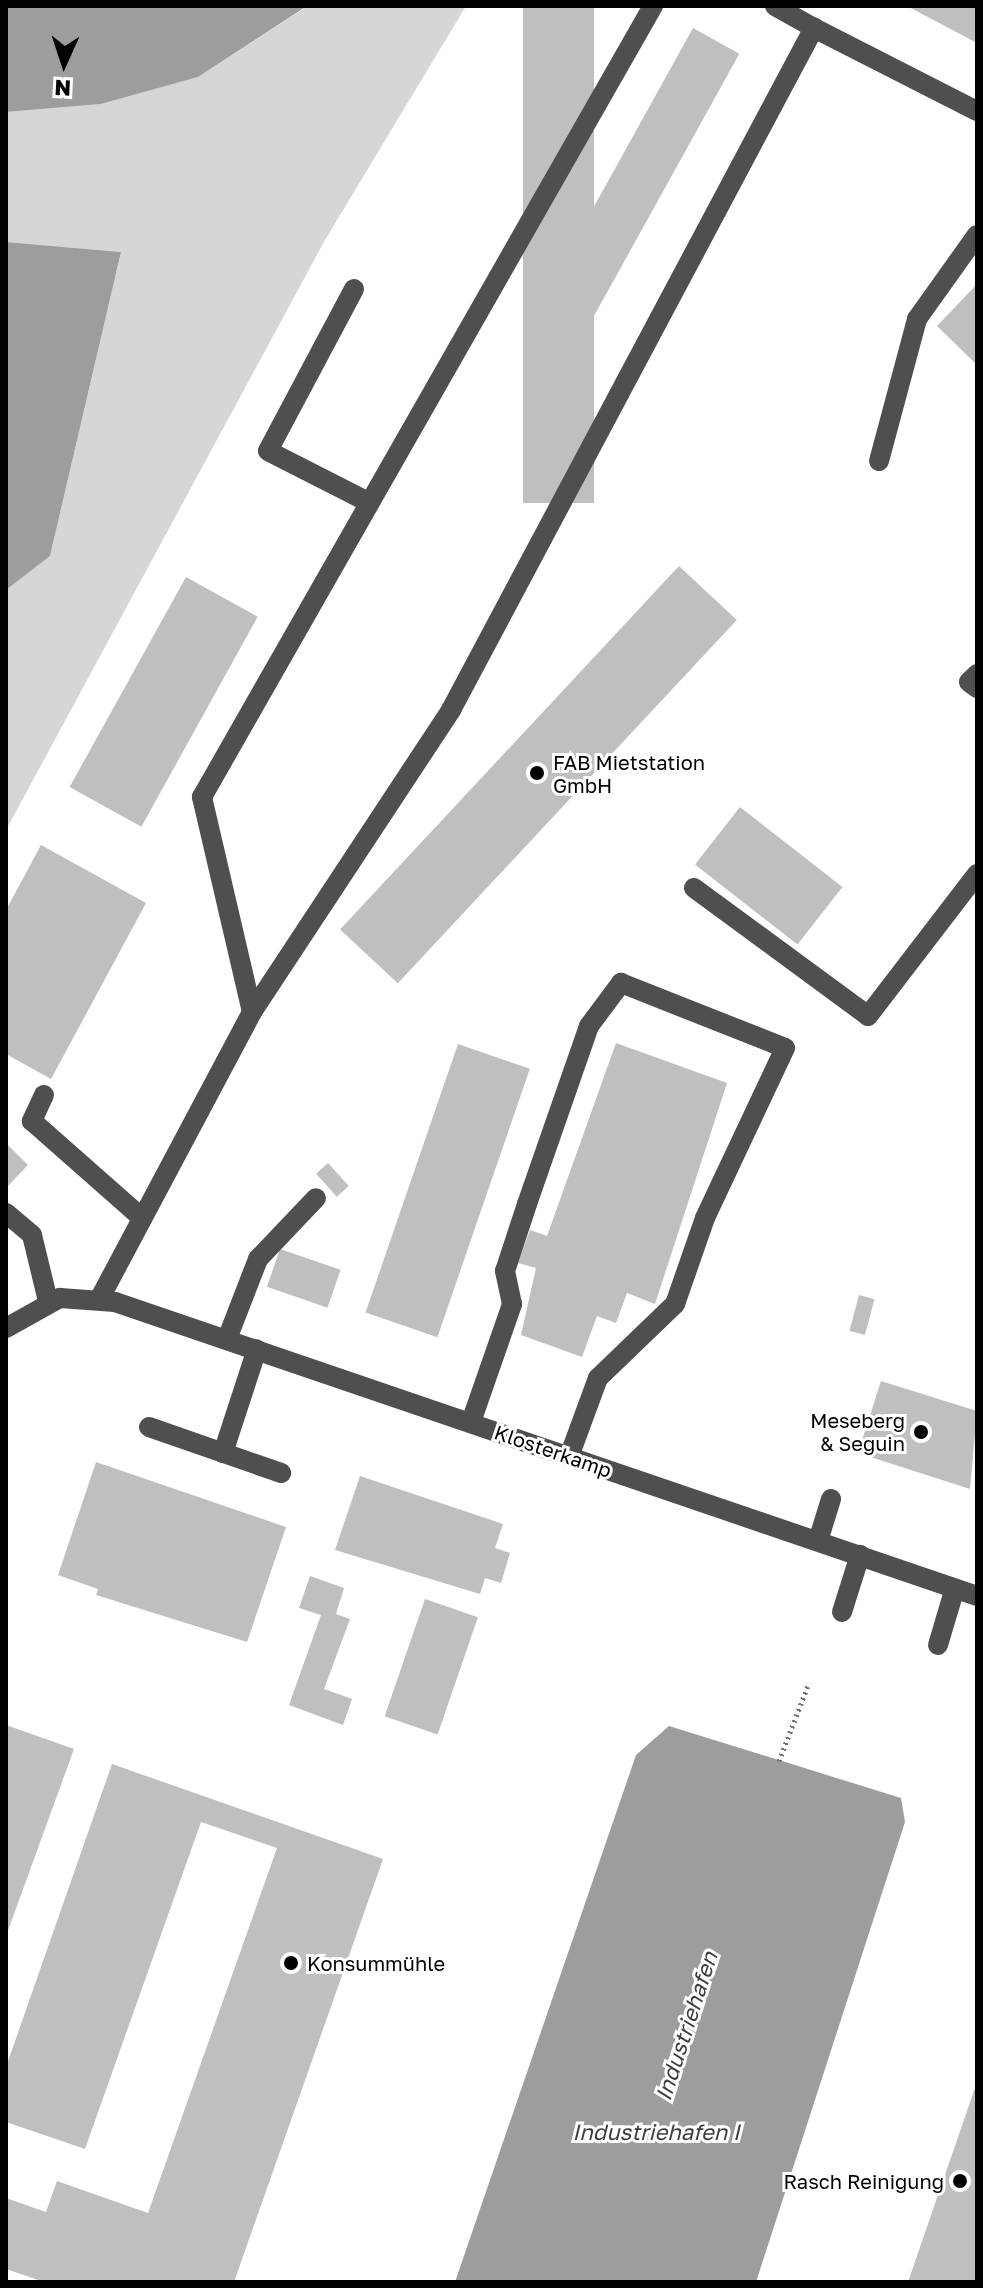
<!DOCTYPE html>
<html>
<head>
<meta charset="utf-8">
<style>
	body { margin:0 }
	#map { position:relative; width:983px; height:2288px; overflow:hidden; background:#fff; font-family:"Golos Text",sans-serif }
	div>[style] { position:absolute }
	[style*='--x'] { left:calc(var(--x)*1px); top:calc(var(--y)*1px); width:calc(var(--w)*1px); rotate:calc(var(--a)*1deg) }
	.green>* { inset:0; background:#d6d6d6 }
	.water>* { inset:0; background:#9d9d9d }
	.building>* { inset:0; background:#bfbfbf; transform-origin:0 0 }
	.path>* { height:5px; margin-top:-2.5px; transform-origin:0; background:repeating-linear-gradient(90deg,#717171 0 2px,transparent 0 6px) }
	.minor>* { height:20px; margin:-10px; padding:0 10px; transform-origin:10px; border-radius:10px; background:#4f4f4f }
	.dots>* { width:22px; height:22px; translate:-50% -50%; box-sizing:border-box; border:4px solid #fff; border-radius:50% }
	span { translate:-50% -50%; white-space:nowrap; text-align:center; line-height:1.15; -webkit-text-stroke:6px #fff; paint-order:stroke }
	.poi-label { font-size:20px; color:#000 }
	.left { translate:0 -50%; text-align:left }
	.right { translate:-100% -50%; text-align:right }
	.street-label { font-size:20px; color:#000 }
	.water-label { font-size:22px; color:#3e3e3e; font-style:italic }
	.frame { position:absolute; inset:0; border:8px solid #000; pointer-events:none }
	.north { position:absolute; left:24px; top:24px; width:80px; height:80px; -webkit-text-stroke:6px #fff; paint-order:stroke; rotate:183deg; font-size:22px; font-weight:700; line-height:32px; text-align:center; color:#000 }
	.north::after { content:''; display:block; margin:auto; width:28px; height:36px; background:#000; clip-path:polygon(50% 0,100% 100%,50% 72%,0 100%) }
</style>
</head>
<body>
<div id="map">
	<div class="green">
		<i style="clip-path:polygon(308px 6px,466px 6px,325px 240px,6px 830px,6px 590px,50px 556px,121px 252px,6px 242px,6px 112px,101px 104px,198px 77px)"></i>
	</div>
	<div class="water">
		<i style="clip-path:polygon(6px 6px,307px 6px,198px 77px,101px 104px,6px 112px)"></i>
		<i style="clip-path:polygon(6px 242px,121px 252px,50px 556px,6px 590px)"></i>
		<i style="clip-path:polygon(669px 1726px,901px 1798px,905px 1822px,756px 2282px,455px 2282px,636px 1755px)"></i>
	</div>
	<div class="building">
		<i style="left:523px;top:6px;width:71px;height:497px"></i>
		<i style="clip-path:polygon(907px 6px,977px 6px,977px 43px)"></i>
		<i style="left:693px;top:28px;width:53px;height:328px;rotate:29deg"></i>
		<i style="clip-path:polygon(977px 284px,977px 365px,937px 326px)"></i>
		<i style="left:679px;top:566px;width:79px;height:497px;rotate:43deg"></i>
		<i style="left:186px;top:577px;width:82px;height:240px;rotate:29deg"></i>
		<i style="left:740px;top:807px;width:130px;height:73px;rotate:38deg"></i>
		<i style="clip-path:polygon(41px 845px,146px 903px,51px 1079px,6px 1054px,6px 910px)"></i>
		<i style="clip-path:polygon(616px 1043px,727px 1083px,655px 1304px,627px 1293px,616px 1323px,597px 1316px,582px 1357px,521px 1335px,536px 1268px,518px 1263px,530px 1230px,547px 1236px)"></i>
		<i style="left:458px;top:1044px;width:76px;height:284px;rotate:19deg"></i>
		<i style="clip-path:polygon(6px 1143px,28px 1165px,6px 1188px)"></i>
		<i style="left:328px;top:1163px;width:31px;height:16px;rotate:48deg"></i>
		<i style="left:280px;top:1249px;width:64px;height:40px;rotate:19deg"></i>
		<i style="left:859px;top:1295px;width:16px;height:37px;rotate:15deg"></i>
		<i style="clip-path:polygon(881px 1381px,977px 1411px,970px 1489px,858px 1453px)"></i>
		<i style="clip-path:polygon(96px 1462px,286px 1527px,247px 1642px,96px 1595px,98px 1589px,58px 1575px)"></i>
		<i style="clip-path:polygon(360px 1476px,503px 1524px,495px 1548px,510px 1553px,501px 1583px,485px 1578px,480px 1594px,335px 1550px)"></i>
		<i style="clip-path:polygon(310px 1576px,344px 1588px,336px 1614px,350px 1619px,324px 1689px,352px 1699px,343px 1725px,289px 1705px,321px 1615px,299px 1608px)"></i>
		<i style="left:425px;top:1599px;width:56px;height:124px;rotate:19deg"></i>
		<i style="clip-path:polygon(6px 1725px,74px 1749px,6px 1936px)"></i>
		<i style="clip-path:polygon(112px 1764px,383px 1859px,234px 2282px,44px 2282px,6px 2269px,6px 2198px,46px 2212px,57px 2181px,148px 2213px,277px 1848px,201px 1822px,85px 2149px,6px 2122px,6px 2067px)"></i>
		<i style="clip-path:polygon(977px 2082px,977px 2282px,908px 2282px)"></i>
	</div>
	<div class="path">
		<i style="--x:779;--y:1761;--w:84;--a:-69"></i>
	</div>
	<div class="minor">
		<i style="--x:775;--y:6;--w:45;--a:29.4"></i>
		<i style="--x:354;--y:289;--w:183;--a:118"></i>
		<i style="--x:268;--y:451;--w:114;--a:27"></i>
		<i style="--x:879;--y:461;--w:147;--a:-75"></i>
		<i style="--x:917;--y:319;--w:103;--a:-54.5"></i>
		<i style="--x:977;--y:674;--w:11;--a:135"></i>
		<i style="--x:969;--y:682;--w:10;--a:37"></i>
		<i style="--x:694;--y:888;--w:216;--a:36.3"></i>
		<i style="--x:868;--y:1016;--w:179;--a:-52.5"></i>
		<i style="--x:252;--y:1012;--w:221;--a:-103.1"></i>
		<i style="--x:202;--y:797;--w:911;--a:-60.31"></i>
		<i style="--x:44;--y:1095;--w:29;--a:115"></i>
		<i style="--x:32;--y:1121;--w:147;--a:41.4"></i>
		<i style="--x:6;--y:1213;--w:34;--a:40"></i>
		<i style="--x:32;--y:1235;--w:68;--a:76.4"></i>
		<i style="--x:100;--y:1298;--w:324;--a:-62"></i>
		<i style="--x:252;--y:1012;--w:362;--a:-56.6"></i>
		<i style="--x:451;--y:710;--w:773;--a:-61.98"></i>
		<i style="--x:814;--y:28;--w:183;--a:27"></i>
		<i style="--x:6;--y:1328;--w:62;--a:-29.1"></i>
		<i style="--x:60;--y:1298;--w:55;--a:4.2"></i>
		<i style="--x:115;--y:1302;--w:911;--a:18.83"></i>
		<i style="--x:227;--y:1339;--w:86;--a:-68.8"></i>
		<i style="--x:258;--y:1259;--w:84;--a:-46.4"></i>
		<i style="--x:471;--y:1422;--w:125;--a:-70.8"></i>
		<i style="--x:512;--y:1304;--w:34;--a:-102"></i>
		<i style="--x:505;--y:1271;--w:71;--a:-71.8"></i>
		<i style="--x:527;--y:1204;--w:188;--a:-70.8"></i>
		<i style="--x:589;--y:1026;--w:54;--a:-53.3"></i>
		<i style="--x:621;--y:983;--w:176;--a:21.6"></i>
		<i style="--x:785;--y:1048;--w:188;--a:115.2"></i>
		<i style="--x:705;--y:1218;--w:91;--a:109.2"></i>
		<i style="--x:675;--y:1304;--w:107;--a:136.1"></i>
		<i style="--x:598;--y:1378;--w:84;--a:110.2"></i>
		<i style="--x:149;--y:1427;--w:140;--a:19.2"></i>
		<i style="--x:223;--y:1453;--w:109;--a:-71.9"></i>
		<i style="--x:818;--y:1541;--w:44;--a:-72.8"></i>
		<i style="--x:842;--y:1612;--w:60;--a:-72.5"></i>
		<i style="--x:938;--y:1645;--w:59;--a:-73.4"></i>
	</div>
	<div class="dots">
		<i style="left:537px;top:773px;background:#000"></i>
		<i style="left:921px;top:1432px;background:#000"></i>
		<i style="left:291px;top:1963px;background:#000"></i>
		<i style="left:960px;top:2181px;background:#000"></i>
	</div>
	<div class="poi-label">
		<span class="left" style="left:553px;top:774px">FAB Mietstation<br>GmbH</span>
		<span class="right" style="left:905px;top:1432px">Meseberg<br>&amp; Seguin</span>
		<span class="left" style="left:307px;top:1963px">Konsummühle</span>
		<span class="right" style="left:944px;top:2181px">Rasch Reinigung</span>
	</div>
	<div class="street-label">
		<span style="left:553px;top:1451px;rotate:19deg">Klosterkamp</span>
	</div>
	<div class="water-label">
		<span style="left:686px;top:2026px;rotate:-72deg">Industriehafen</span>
		<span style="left:656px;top:2132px">Industriehafen I</span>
	</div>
	<div class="frame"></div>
	<div class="north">N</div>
</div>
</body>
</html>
